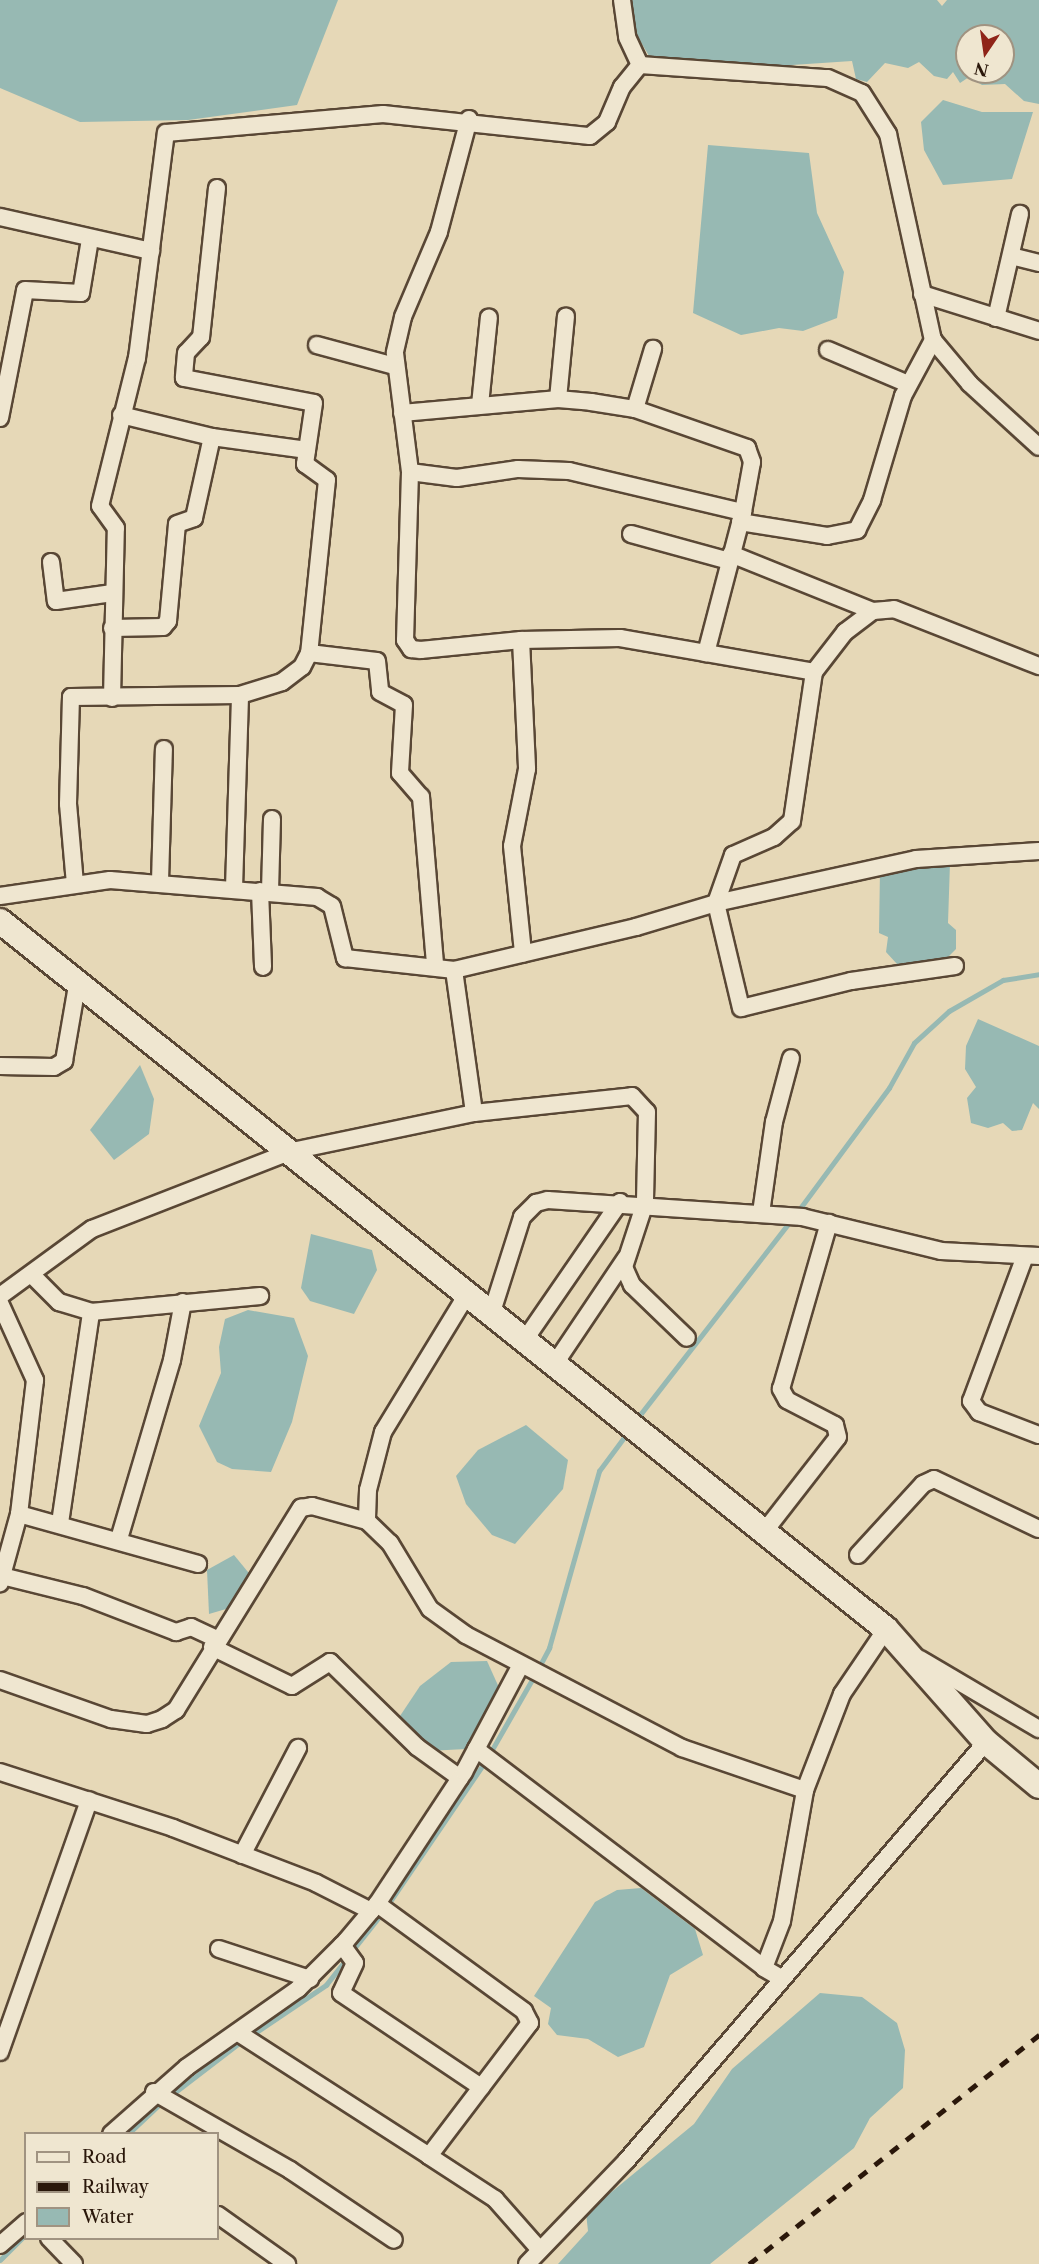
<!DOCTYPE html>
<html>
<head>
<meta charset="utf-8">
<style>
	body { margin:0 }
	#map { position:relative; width:1039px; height:2264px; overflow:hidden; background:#e6d8b7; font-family:"Libre Caslon Text",serif }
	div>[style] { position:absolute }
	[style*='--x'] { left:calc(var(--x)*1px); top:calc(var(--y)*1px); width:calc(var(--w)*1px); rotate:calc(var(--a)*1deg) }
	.water>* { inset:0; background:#97b9b3 }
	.stream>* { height:4.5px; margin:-2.25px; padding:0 2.25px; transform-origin:2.25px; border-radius:2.25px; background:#97b9b3 }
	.roads { filter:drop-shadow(2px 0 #594735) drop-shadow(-2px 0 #594735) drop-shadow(0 2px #594735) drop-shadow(0 -2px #594735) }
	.street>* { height:16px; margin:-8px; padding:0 8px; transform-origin:8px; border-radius:8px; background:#efe6d0 }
	.secondary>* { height:24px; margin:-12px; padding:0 12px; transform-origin:12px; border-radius:12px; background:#efe6d0 }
	.rail>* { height:4.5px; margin-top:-2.25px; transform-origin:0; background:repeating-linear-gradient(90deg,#2a170a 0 10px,transparent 0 20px) }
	span { translate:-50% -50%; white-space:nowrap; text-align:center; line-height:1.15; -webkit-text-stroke:5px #efe6d0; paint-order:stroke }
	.legend { position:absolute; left:24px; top:2132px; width:195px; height:108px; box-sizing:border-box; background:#efe6d0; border:2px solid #a09381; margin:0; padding:8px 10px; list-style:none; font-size:18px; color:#2a170a }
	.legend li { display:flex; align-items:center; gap:12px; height:30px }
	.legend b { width:30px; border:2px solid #a09381 }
	.north { position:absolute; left:955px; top:24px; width:60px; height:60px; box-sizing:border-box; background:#efe6d0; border:2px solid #a09381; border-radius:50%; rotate:193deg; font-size:16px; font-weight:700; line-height:24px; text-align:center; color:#2a170a }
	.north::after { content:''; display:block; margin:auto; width:21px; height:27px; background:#8f2418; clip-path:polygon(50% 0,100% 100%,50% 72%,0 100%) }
</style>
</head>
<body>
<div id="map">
	<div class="water">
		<i style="clip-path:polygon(0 0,338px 0,297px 105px,188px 120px,80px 122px,0 88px)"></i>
		<i style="clip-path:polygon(evenodd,630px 0,937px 0,942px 6px,947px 0,1039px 0,1039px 104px,1024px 101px,1005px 84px,982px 85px,969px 77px,960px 83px,953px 72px,947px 79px,934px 76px,919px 62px,908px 68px,885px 63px,867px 82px,856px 79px,852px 61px,761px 67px,649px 56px,631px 25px,630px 0,967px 36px,1003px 36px,1003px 72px,967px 72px,967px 36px)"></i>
		<i style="clip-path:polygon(943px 100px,982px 112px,1033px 112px,1012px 179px,943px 185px,924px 150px,921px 122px)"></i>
		<i style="clip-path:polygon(708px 145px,809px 153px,817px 213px,844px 272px,837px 318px,803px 331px,779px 328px,741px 335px,693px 313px)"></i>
		<i style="clip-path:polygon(950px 863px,948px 923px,956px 930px,956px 949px,944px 961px,897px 964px,886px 952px,888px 937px,879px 933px,880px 870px)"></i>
		<i style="clip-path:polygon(978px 1019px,1039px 1046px,1039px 1109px,1033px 1103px,1022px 1130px,1012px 1131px,1003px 1123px,988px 1128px,971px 1123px,967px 1098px,976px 1087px,965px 1069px,966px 1046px)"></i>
		<i style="clip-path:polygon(140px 1065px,154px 1099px,149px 1134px,114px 1160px,90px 1130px)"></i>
		<i style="clip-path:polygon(311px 1234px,372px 1250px,377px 1270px,354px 1314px,310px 1301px,301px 1288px)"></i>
		<i style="clip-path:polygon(248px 1310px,294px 1318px,308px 1356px,292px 1422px,271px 1472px,232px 1469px,217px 1462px,199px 1426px,221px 1373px,219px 1347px,225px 1319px)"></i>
		<i style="clip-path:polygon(526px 1425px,568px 1460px,563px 1489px,515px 1544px,492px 1535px,466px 1504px,456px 1476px,478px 1450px)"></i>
		<i style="clip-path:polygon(234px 1555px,257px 1583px,226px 1609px,209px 1614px,207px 1570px)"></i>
		<i style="clip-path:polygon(487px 1661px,501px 1692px,466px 1749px,428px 1751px,398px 1719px,420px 1686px,451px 1662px)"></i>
		<i style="clip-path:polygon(641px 1888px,695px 1929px,703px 1955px,670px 1975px,644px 2047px,618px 2057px,588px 2039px,557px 2035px,548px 2024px,551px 2008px,534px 1996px,595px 1902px,617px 1890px)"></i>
		<i style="clip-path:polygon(820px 1993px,862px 1997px,897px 2023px,905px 2050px,903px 2088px,870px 2118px,854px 2148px,710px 2264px,558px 2264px,588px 2231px,586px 2213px,694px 2124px,732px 2069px)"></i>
	</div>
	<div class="stream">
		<i style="--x:798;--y:1211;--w:153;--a:-53.5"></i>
		<i style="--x:889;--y:1088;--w:51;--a:-60.9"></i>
		<i style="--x:914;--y:1043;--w:47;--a:-42.4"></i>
		<i style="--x:949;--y:1011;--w:62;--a:-29.9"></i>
		<i style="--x:1003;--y:980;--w:36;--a:-9"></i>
		<i style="--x:636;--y:1420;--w:253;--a:-52.2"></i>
		<i style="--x:538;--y:1669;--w:24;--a:-62"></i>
		<i style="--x:549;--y:1648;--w:184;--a:-74.2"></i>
		<i style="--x:599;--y:1471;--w:49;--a:-53.4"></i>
		<i style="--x:489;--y:1755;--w:91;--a:-60.3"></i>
		<i style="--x:387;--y:1906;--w:174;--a:-55.8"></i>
		<i style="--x:352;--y:1951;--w:48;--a:-51.7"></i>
		<i style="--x:249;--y:2037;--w:93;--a:-34"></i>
		<i style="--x:326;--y:1985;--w:34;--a:-52"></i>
		<i style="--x:170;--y:2096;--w:91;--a:-37.4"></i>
		<i style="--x:128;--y:2134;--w:48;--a:-43.3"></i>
		<i style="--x:0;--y:2260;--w:37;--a:-45"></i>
	</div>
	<div class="roads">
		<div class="street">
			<i style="--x:622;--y:0;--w:37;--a:82"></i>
			<i style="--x:627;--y:37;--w:31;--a:65"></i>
			<i style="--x:640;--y:65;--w:188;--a:4"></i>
			<i style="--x:828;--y:78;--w:37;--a:24"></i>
			<i style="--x:862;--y:93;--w:49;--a:57.6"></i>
			<i style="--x:888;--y:134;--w:211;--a:77.7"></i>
			<i style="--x:933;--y:340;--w:57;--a:49.9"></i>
			<i style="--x:970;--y:384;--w:93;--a:42.4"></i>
			<i style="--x:469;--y:119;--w:117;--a:104.9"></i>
			<i style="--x:439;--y:232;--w:92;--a:113"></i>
			<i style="--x:403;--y:317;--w:37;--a:103"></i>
			<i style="--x:395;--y:353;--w:120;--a:82.8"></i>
			<i style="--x:410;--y:472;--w:168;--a:91.7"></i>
			<i style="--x:405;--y:640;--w:11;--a:56"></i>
			<i style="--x:411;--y:649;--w:10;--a:6"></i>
			<i style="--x:421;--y:650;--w:100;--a:-5.7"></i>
			<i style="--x:521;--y:640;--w:129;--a:87.3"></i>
			<i style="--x:527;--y:769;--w:78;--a:101"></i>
			<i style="--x:512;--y:846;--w:108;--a:84.1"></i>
			<i style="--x:217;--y:188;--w:150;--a:96.1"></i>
			<i style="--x:201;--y:337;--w:22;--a:133"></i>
			<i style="--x:186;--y:353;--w:25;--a:95"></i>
			<i style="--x:184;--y:378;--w:132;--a:10.9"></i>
			<i style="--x:314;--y:403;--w:62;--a:98.4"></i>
			<i style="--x:305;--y:464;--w:27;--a:36"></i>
			<i style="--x:327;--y:480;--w:174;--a:95.9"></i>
			<i style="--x:309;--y:653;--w:68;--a:6.7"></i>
			<i style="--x:377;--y:661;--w:31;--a:84"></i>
			<i style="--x:380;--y:692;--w:27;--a:28"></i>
			<i style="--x:404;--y:705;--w:68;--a:93.4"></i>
			<i style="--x:400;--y:773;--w:32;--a:49"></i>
			<i style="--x:421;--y:797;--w:168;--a:85.2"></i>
			<i style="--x:0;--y:217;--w:155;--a:12.7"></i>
			<i style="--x:1011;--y:256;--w:29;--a:14"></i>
			<i style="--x:922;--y:294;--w:123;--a:17.5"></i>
			<i style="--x:996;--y:318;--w:107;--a:-77"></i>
			<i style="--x:317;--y:345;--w:81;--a:15.1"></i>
			<i style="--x:828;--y:350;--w:87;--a:23"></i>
			<i style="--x:558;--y:399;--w:83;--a:-84.5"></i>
			<i style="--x:480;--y:405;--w:88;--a:-84.2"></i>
			<i style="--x:635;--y:409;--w:63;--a:-73.3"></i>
			<i style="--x:402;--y:413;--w:157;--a:-5.1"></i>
			<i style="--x:558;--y:399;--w:33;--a:5"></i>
			<i style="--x:591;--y:402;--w:45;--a:9"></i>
			<i style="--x:635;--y:409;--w:119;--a:19.2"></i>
			<i style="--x:747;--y:448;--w:15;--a:70"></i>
			<i style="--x:752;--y:462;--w:51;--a:100.2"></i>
			<i style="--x:743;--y:512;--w:146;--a:104.7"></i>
			<i style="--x:121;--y:415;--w:94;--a:13.6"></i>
			<i style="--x:212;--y:437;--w:96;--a:7.8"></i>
			<i style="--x:0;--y:418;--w:130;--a:-78.9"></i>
			<i style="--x:25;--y:290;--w:56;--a:3.1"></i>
			<i style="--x:81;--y:293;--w:55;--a:-80.5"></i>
			<i style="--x:410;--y:472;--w:47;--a:7.3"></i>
			<i style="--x:457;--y:478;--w:62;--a:-8.4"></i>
			<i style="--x:518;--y:469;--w:51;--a:2.2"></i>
			<i style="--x:569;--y:471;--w:179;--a:13.3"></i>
			<i style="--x:740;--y:522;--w:88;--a:9.1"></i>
			<i style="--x:827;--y:536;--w:31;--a:-11"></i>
			<i style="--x:857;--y:530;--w:34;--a:-63"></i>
			<i style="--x:872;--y:500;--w:109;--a:-73.4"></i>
			<i style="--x:903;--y:396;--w:64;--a:-61.8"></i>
			<i style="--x:631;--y:534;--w:102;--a:15.4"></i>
			<i style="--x:731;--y:554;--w:153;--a:21.9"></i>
			<i style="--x:51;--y:562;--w:39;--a:83"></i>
			<i style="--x:56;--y:601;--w:57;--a:-8.1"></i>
			<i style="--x:112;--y:628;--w:51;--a:-1.1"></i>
			<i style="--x:163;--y:627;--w:8;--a:-50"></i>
			<i style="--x:168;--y:621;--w:97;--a:-84.7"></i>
			<i style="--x:177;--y:524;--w:18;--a:-19"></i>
			<i style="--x:194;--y:518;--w:83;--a:-77.5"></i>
			<i style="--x:521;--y:640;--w:99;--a:-1.2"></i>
			<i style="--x:620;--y:638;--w:197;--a:9.9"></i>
			<i style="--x:814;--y:672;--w:51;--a:-52.2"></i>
			<i style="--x:845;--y:632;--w:35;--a:-37"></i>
			<i style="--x:873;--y:611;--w:21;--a:-5"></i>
			<i style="--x:894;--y:609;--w:156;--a:21.5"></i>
			<i style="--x:112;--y:698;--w:170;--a:-88.7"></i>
			<i style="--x:116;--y:528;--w:27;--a:-126"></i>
			<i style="--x:100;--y:506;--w:153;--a:-76"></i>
			<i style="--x:137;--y:358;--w:227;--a:-82.7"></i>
			<i style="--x:166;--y:133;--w:218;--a:-5"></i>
			<i style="--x:383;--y:114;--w:208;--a:6.1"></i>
			<i style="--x:590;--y:136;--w:22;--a:-39"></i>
			<i style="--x:607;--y:122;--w:38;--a:-67"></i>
			<i style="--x:622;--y:87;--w:28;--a:-51"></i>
			<i style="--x:160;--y:881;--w:132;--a:-88.3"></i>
			<i style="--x:75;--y:884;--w:80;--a:-95"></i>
			<i style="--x:68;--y:804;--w:107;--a:-88.4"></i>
			<i style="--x:71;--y:697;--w:169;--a:-0.7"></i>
			<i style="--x:240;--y:695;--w:44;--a:-17.2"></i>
			<i style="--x:282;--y:682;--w:25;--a:-37"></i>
			<i style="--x:302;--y:667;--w:16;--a:-63"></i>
			<i style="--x:234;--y:888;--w:193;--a:-88.2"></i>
			<i style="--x:260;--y:891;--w:76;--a:87.7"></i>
			<i style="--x:270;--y:891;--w:72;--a:-88.4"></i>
			<i style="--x:0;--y:896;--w:111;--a:-8.3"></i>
			<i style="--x:110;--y:880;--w:208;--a:4.7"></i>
			<i style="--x:317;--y:897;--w:17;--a:31"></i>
			<i style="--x:332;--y:906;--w:54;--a:76"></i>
			<i style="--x:345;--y:958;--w:110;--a:6.3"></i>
			<i style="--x:454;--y:970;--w:187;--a:-13.3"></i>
			<i style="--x:636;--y:927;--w:84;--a:-16.7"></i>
			<i style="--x:716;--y:903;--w:51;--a:-70.5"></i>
			<i style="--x:733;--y:855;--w:45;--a:-23.7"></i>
			<i style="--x:774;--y:837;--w:24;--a:-42"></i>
			<i style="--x:792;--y:821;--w:151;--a:-81.6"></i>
			<i style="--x:955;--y:966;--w:105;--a:171.8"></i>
			<i style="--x:851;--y:981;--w:113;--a:166.2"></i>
			<i style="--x:741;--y:1008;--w:108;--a:-103.4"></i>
			<i style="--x:716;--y:903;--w:205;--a:-12.4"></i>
			<i style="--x:916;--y:859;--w:123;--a:-3.7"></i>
			<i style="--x:454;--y:970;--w:144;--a:82"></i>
			<i style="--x:0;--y:1066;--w:54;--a:1.1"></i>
			<i style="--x:54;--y:1067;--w:12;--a:-31"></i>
			<i style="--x:64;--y:1061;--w:76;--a:-80.2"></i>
			<i style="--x:761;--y:1213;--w:92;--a:-81.9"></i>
			<i style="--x:774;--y:1122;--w:66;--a:-75.1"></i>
			<i style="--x:1025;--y:1256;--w:155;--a:110.4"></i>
			<i style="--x:971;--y:1401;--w:14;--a:54"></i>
			<i style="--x:979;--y:1412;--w:64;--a:21"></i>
			<i style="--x:31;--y:1274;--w:40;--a:45"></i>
			<i style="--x:59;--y:1302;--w:34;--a:17"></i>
			<i style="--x:91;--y:1312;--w:170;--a:-5.4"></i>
			<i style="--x:0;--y:1296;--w:114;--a:-36.1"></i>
			<i style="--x:92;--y:1229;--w:215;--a:-21.3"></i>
			<i style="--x:292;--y:1151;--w:186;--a:-11.8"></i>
			<i style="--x:474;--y:1113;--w:159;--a:-6.1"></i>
			<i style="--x:632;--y:1096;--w:22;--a:47"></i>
			<i style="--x:647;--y:1112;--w:91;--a:91.3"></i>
			<i style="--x:645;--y:1203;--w:67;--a:108.2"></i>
			<i style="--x:624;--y:1267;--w:20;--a:66"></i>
			<i style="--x:632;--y:1285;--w:76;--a:43.9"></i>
			<i style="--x:466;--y:1296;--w:159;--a:121.4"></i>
			<i style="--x:383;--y:1432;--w:60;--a:104.5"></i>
			<i style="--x:368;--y:1490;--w:31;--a:92"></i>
			<i style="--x:367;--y:1521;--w:32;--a:44"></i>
			<i style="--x:390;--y:1543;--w:77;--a:58.8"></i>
			<i style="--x:430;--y:1609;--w:44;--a:35.8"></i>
			<i style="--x:466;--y:1635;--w:244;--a:27.6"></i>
			<i style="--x:682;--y:1748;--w:130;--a:18.9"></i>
			<i style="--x:0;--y:1303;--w:85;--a:65.6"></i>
			<i style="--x:35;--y:1380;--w:135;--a:96.8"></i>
			<i style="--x:19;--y:1514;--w:72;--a:105.4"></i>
			<i style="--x:491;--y:1315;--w:103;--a:-72.4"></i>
			<i style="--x:522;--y:1217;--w:20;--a:-45"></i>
			<i style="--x:536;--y:1203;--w:12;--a:-14"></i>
			<i style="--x:548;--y:1200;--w:255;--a:3.8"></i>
			<i style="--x:802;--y:1217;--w:143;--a:13.7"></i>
			<i style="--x:941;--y:1251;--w:98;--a:2.9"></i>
			<i style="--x:524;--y:1341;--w:169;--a:-55.4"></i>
			<i style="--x:554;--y:1365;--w:129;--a:-56.1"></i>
			<i style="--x:19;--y:1514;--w:186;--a:15.6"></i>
			<i style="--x:60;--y:1523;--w:213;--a:-81.6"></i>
			<i style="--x:764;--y:1532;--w:120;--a:-52.1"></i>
			<i style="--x:838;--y:1437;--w:12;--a:-104"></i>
			<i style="--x:835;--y:1425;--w:54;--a:-152.5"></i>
			<i style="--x:787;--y:1400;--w:13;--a:-119"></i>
			<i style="--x:781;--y:1389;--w:173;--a:-73.9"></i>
			<i style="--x:119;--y:1539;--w:187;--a:-73.5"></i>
			<i style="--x:172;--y:1360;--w:59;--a:-79.3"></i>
			<i style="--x:858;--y:1555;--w:96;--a:-47.5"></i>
			<i style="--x:923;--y:1484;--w:12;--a:-24"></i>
			<i style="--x:934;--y:1479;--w:116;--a:25.5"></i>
			<i style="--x:2;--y:1576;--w:83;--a:13.9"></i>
			<i style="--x:83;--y:1596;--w:100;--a:21.2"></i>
			<i style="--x:176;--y:1632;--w:16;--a:-18"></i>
			<i style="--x:191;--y:1627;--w:29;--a:25"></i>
			<i style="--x:212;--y:1647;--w:89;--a:26"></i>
			<i style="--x:292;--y:1686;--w:45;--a:-32.3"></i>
			<i style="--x:330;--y:1662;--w:122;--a:44.3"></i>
			<i style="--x:417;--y:1747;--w:53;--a:35.8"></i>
			<i style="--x:920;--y:1659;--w:138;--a:30.5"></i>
			<i style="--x:0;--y:1680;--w:118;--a:19.4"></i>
			<i style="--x:111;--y:1719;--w:36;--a:8"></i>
			<i style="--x:147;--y:1724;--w:16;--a:-18"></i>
			<i style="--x:162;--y:1719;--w:17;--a:-33"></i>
			<i style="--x:176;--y:1710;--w:238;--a:-58.3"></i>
			<i style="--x:301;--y:1508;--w:11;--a:-10"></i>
			<i style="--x:312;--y:1506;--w:57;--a:15.3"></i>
			<i style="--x:476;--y:1749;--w:362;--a:37.2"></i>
			<i style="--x:0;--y:1772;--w:182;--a:17.9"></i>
			<i style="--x:173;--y:1828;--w:153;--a:21"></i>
			<i style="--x:316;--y:1883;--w:62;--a:27"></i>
			<i style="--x:242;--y:1855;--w:121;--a:-62.4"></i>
			<i style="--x:342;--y:1945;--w:22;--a:54"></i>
			<i style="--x:355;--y:1963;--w:33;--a:115"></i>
			<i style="--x:341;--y:1993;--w:169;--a:33.9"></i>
			<i style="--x:219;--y:1949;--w:96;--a:18.2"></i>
			<i style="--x:781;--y:1978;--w:20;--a:-150"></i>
			<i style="--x:764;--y:1968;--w:50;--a:-69"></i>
			<i style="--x:782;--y:1921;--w:133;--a:-80"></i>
			<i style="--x:805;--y:1790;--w:103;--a:-68.9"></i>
			<i style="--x:842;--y:1694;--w:78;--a:-55.9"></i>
			<i style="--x:240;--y:2034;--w:225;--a:32.8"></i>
			<i style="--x:429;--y:2156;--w:167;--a:-52.8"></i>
			<i style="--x:530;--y:2023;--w:13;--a:-117"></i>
			<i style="--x:524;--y:2011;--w:182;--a:-143.9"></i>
			<i style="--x:0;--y:2052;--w:267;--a:-70.5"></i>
			<i style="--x:154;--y:2092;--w:157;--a:29.8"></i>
			<i style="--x:290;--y:2170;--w:125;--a:33.9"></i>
			<i style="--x:111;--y:2134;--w:101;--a:-41.4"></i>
			<i style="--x:187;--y:2067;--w:136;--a:-35.1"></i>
			<i style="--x:298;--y:1989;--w:68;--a:-45"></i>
			<i style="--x:346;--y:1941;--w:48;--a:-50"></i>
			<i style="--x:377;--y:1904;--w:158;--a:-56.6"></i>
			<i style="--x:464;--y:1772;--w:121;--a:-62"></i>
			<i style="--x:429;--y:2156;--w:79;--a:33.1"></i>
			<i style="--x:495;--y:2199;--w:68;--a:48.6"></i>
			<i style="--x:218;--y:2215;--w:85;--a:35.4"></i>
			<i style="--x:49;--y:2238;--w:36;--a:46"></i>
			<i style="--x:0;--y:2245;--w:35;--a:-41"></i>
			<i style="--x:527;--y:2264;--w:144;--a:-46.1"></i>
			<i style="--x:627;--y:2160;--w:551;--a:-49.34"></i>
		</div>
		<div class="secondary">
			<i style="--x:0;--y:921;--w:1134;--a:38.63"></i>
			<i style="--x:886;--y:1629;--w:151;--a:48.5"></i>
			<i style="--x:986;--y:1742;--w:69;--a:39.7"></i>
		</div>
	</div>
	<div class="rail">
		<i style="--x:749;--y:2264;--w:370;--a:-38.3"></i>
	</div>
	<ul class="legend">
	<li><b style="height:8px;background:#efe6d0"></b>Road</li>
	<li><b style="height:8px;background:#2a170a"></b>Railway</li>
	<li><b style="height:16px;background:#97b9b3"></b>Water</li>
	</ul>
	<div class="north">N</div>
</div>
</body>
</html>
